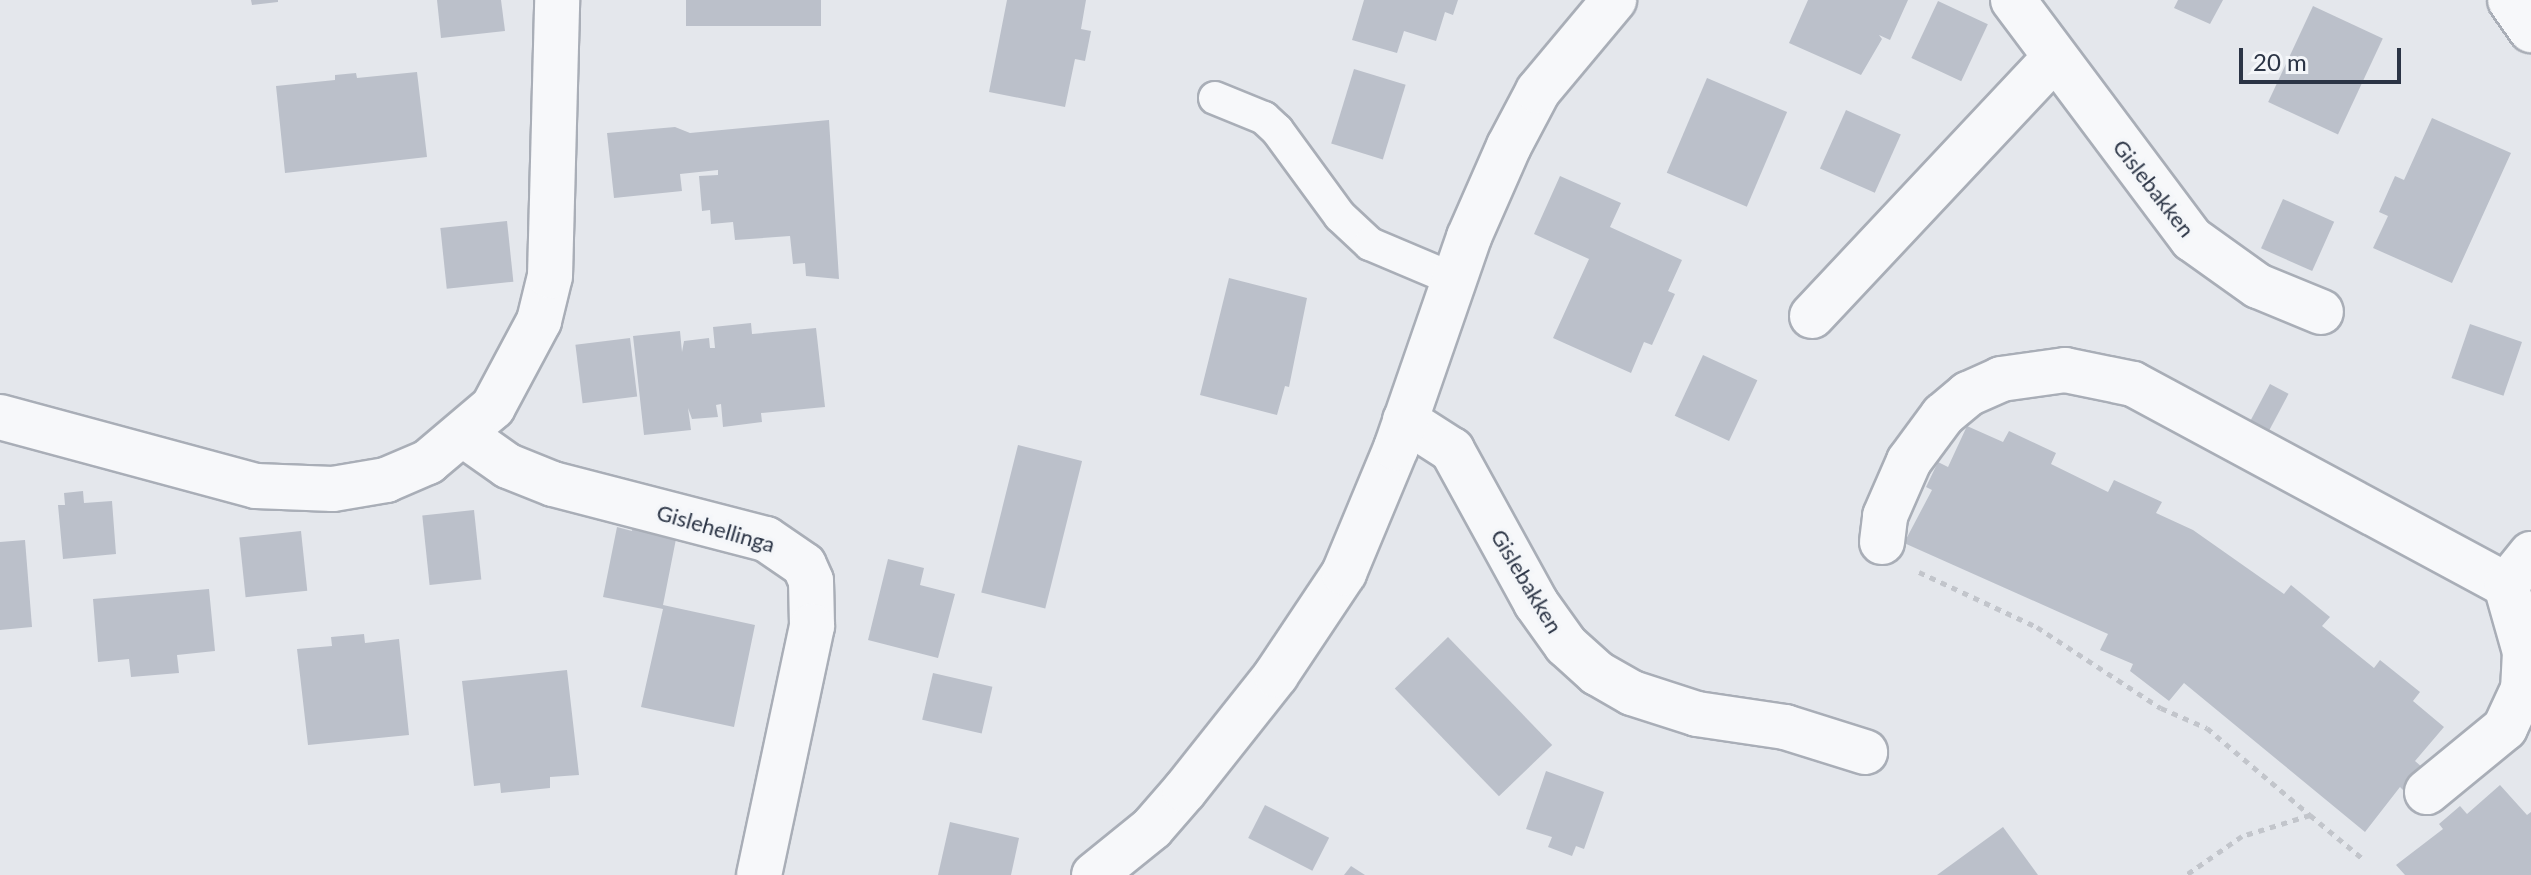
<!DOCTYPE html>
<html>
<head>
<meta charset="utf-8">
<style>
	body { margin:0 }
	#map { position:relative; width:2531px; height:875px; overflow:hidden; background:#e4e7ec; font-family:Lato,sans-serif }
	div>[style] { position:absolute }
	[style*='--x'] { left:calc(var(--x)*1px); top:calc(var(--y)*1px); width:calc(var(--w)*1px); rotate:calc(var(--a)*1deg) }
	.building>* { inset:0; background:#bbc0ca; transform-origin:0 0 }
	.path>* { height:5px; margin-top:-2.5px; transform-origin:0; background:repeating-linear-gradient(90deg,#c2c5cb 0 6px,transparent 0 12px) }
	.roads { filter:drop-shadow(2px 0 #a9aeb7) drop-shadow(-2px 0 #a9aeb7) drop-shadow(0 2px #a9aeb7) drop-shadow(0 -2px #a9aeb7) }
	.service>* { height:32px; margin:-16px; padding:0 16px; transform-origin:16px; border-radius:16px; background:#f7f8fa }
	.minor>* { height:44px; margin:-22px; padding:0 22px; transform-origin:22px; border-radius:22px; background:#f7f8fa }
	span { translate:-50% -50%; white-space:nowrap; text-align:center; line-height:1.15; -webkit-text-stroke:7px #f4f6f9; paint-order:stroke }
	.street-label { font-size:22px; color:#2b3445 }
	.scale { position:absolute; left:2239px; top:48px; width:162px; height:36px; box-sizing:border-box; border:4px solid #2b3445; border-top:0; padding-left:10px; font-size:24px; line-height:28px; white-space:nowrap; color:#2b3445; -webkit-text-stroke:6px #f4f6f9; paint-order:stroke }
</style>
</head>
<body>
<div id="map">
	<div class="building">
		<i style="clip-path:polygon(251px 0,278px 0,278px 2px,252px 5px)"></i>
		<i style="clip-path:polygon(437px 0,501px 0,505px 31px,441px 38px)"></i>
		<i style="left:686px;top:0;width:135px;height:26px"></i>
		<i style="clip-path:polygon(1007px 0,1086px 0,1081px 29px,1091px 31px,1085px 61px,1075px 59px,1065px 107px,989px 92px)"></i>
		<i style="clip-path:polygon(1364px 0,1458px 0,1453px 15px,1445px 12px,1436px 41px,1404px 31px,1397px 53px,1352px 40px)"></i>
		<i style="clip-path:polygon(1808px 0,1908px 0,1890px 40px,1879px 35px,1882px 39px,1861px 75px,1789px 43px)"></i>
		<i style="clip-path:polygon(2178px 0,2223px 0,2210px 24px,2174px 8px)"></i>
		<i style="left:1938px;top:1px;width:55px;height:63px;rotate:25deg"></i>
		<i style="left:2313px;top:6px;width:77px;height:106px;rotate:25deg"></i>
		<i style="left:1354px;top:69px;width:54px;height:78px;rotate:17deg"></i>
		<i style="clip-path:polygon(417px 72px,427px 157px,285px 173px,276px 86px,335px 80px,335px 75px,356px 73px,357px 78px)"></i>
		<i style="left:1707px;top:78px;width:87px;height:103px;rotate:23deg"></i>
		<i style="left:1846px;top:110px;width:60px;height:64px;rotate:24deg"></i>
		<i style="clip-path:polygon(2432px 118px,2511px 153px,2452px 283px,2373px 248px,2388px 216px,2379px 212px,2395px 176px,2404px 180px)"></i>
		<i style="clip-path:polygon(829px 120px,839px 279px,806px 276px,805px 263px,793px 264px,790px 236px,735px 240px,733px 222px,711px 224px,710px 210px,702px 211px,699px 176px,718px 175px,718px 170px,680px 174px,682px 191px,614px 198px,607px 133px,675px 127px,690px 133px)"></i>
		<i style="clip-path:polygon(1560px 176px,1621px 203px,1610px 227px,1682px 260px,1668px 291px,1675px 294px,1652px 345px,1644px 342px,1631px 373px,1553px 338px,1589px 259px,1534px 234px)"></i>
		<i style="left:2283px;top:199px;width:56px;height:54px;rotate:24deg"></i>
		<i style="left:507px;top:221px;width:61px;height:67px;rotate:84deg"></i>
		<i style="clip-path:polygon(1229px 278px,1307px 298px,1289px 387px,1285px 386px,1277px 415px,1200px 395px)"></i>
		<i style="clip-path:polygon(751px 323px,752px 334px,816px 328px,825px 407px,761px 413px,762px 422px,723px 427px,721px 404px,716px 405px,718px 417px,692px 419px,688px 408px,691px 430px,644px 435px,633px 336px,680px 331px,682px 352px,684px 341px,709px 338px,710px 348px,715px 348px,713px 327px)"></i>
		<i style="left:2470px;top:324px;width:55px;height:57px;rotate:19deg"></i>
		<i style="left:630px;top:338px;width:59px;height:55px;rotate:83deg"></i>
		<i style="left:1703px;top:355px;width:60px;height:67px;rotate:25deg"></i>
		<i style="left:2270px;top:384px;width:21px;height:53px;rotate:28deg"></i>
		<i style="clip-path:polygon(1967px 426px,2003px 442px,2009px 431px,2056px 453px,2051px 464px,2108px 492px,2114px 480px,2162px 502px,2156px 513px,2193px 530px,2284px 594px,2291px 585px,2330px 617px,2322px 626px,2374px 668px,2380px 660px,2420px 692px,2413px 701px,2444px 727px,2415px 761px,2423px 768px,2404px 791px,2400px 787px,2365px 832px,2184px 683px,2169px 701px,2130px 671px,2133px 664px,2100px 650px,2108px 634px,1904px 543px,1932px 490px,1926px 487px,1938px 462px,1948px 467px)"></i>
		<i style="left:1018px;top:445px;width:66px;height:152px;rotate:14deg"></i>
		<i style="clip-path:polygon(83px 491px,84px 503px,112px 501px,116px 554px,63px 559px,58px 505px,65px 505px,64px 493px)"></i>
		<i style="left:474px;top:510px;width:70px;height:52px;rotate:84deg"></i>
		<i style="clip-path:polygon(633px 524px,676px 539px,663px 605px,755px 625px,734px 727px,641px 707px,663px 609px,603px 597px,617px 527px,632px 531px)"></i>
		<i style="left:301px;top:531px;width:60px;height:62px;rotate:84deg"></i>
		<i style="clip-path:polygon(25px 540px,32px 627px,0 630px,0 542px)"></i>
		<i style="clip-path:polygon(888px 559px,924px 568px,920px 585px,955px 594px,938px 658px,868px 640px)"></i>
		<i style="clip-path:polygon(209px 589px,215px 651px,177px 655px,179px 673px,131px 677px,129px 659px,98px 662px,93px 599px)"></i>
		<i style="clip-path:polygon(364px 634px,365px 643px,399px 639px,409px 735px,308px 745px,297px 649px,332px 646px,331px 637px)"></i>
		<i style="left:1448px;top:637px;width:150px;height:74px;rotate:46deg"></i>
		<i style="clip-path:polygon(567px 670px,579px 775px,550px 777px,550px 788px,501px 793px,500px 783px,474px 786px,462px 681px)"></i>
		<i style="left:933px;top:673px;width:61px;height:48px;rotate:13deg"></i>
		<i style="clip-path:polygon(1546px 771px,1604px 792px,1584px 849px,1576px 846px,1572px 856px,1548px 847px,1552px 837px,1526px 829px)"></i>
		<i style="clip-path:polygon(2500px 785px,2527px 815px,2531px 812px,2531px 875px,2405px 875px,2396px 865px,2443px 829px,2439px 824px,2460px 806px,2467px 814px)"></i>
		<i style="left:1265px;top:805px;width:72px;height:37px;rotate:27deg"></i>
		<i style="clip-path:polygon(950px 822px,1019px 838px,1011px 875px,938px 875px)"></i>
		<i style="clip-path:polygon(2003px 827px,2038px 875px,1937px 875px)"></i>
		<i style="clip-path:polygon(1351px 866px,1365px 875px,1344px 875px)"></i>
	</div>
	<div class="path">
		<i style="--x:1919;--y:572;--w:130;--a:25"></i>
		<i style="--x:2037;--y:627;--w:148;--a:33.2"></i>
		<i style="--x:2161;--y:708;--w:50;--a:23.5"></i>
		<i style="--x:2207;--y:728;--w:135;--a:40.2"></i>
		<i style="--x:2310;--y:815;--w:71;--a:162.8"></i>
		<i style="--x:2242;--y:836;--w:68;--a:145.1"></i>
		<i style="--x:2310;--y:815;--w:67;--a:39.6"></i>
	</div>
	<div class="roads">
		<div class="service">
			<i style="--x:1215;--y:98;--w:53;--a:22.2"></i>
			<i style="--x:1264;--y:118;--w:18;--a:43"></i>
			<i style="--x:1277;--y:130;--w:107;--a:53.8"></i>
			<i style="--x:1340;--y:216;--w:41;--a:43"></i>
			<i style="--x:1370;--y:244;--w:90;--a:22.9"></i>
		</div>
		<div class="minor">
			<i style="--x:2013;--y:0;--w:299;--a:53.2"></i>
			<i style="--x:2192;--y:239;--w:81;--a:35.5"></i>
			<i style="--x:2258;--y:286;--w:68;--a:22.4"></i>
			<i style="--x:2510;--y:0;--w:37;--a:55"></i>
			<i style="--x:1812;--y:316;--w:354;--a:-46.8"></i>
			<i style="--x:0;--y:417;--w:265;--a:15.1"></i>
			<i style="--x:256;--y:486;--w:77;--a:2.2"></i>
			<i style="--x:333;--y:489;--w:54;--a:-9.6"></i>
			<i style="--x:386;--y:480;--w:46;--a:-23.2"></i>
			<i style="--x:428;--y:462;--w:85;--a:-40.2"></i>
			<i style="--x:493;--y:407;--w:98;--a:-61.9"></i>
			<i style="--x:539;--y:321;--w:46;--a:-76.3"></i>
			<i style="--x:550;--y:276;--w:276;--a:-88.5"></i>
			<i style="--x:1405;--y:420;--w:56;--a:32.6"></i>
			<i style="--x:1452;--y:450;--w:175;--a:61.2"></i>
			<i style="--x:1536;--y:603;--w:52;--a:54.5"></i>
			<i style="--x:1566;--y:645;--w:42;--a:42.1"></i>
			<i style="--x:1597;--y:673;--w:40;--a:29.7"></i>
			<i style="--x:1632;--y:693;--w:68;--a:17.9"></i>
			<i style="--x:1697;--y:714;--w:89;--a:8.4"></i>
			<i style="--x:1785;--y:727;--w:84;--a:17.4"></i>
			<i style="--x:464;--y:435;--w:54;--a:35.2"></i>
			<i style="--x:508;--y:466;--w:48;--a:21.8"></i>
			<i style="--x:553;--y:484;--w:220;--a:14.5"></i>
			<i style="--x:766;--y:539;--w:46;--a:34.4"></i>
			<i style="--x:804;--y:565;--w:17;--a:66"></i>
			<i style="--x:811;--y:581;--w:45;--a:88.7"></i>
			<i style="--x:812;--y:626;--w:255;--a:102"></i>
			<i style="--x:1882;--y:542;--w:26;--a:-83"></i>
			<i style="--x:1885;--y:516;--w:60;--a:-66.4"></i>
			<i style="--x:1909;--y:461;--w:57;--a:-53.5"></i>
			<i style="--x:1943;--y:415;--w:33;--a:-40"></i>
			<i style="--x:1968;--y:394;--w:36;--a:-24"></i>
			<i style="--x:2001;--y:379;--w:65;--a:-8"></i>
			<i style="--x:2065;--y:370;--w:69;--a:11.6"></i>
			<i style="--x:2133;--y:384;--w:424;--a:28.3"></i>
			<i style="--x:2506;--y:585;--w:70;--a:74.2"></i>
			<i style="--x:2525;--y:652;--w:37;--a:93"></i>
			<i style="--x:2523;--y:689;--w:43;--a:114.8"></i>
			<i style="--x:2505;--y:728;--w:101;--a:140.6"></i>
			<i style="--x:2506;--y:585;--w:40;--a:-51"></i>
			<i style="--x:1094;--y:875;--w:75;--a:-39"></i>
			<i style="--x:1152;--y:828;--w:50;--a:-49"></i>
			<i style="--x:1185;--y:790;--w:147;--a:-51.6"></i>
			<i style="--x:1276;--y:675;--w:123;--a:-56.3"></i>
			<i style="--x:1344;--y:573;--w:135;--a:-67.4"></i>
			<i style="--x:1396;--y:448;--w:223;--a:-70.9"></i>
			<i style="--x:1469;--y:237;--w:99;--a:-66.3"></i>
			<i style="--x:1509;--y:146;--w:62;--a:-62.2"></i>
			<i style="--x:1538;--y:91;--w:119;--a:-50.1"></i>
		</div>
	</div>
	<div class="street-label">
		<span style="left:2154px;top:188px;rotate:52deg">Gislebakken</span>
		<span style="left:716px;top:528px;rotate:16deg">Gislehellinga</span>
		<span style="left:1527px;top:581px;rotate:59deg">Gislebakken</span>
	</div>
	<div class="scale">20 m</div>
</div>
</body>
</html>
